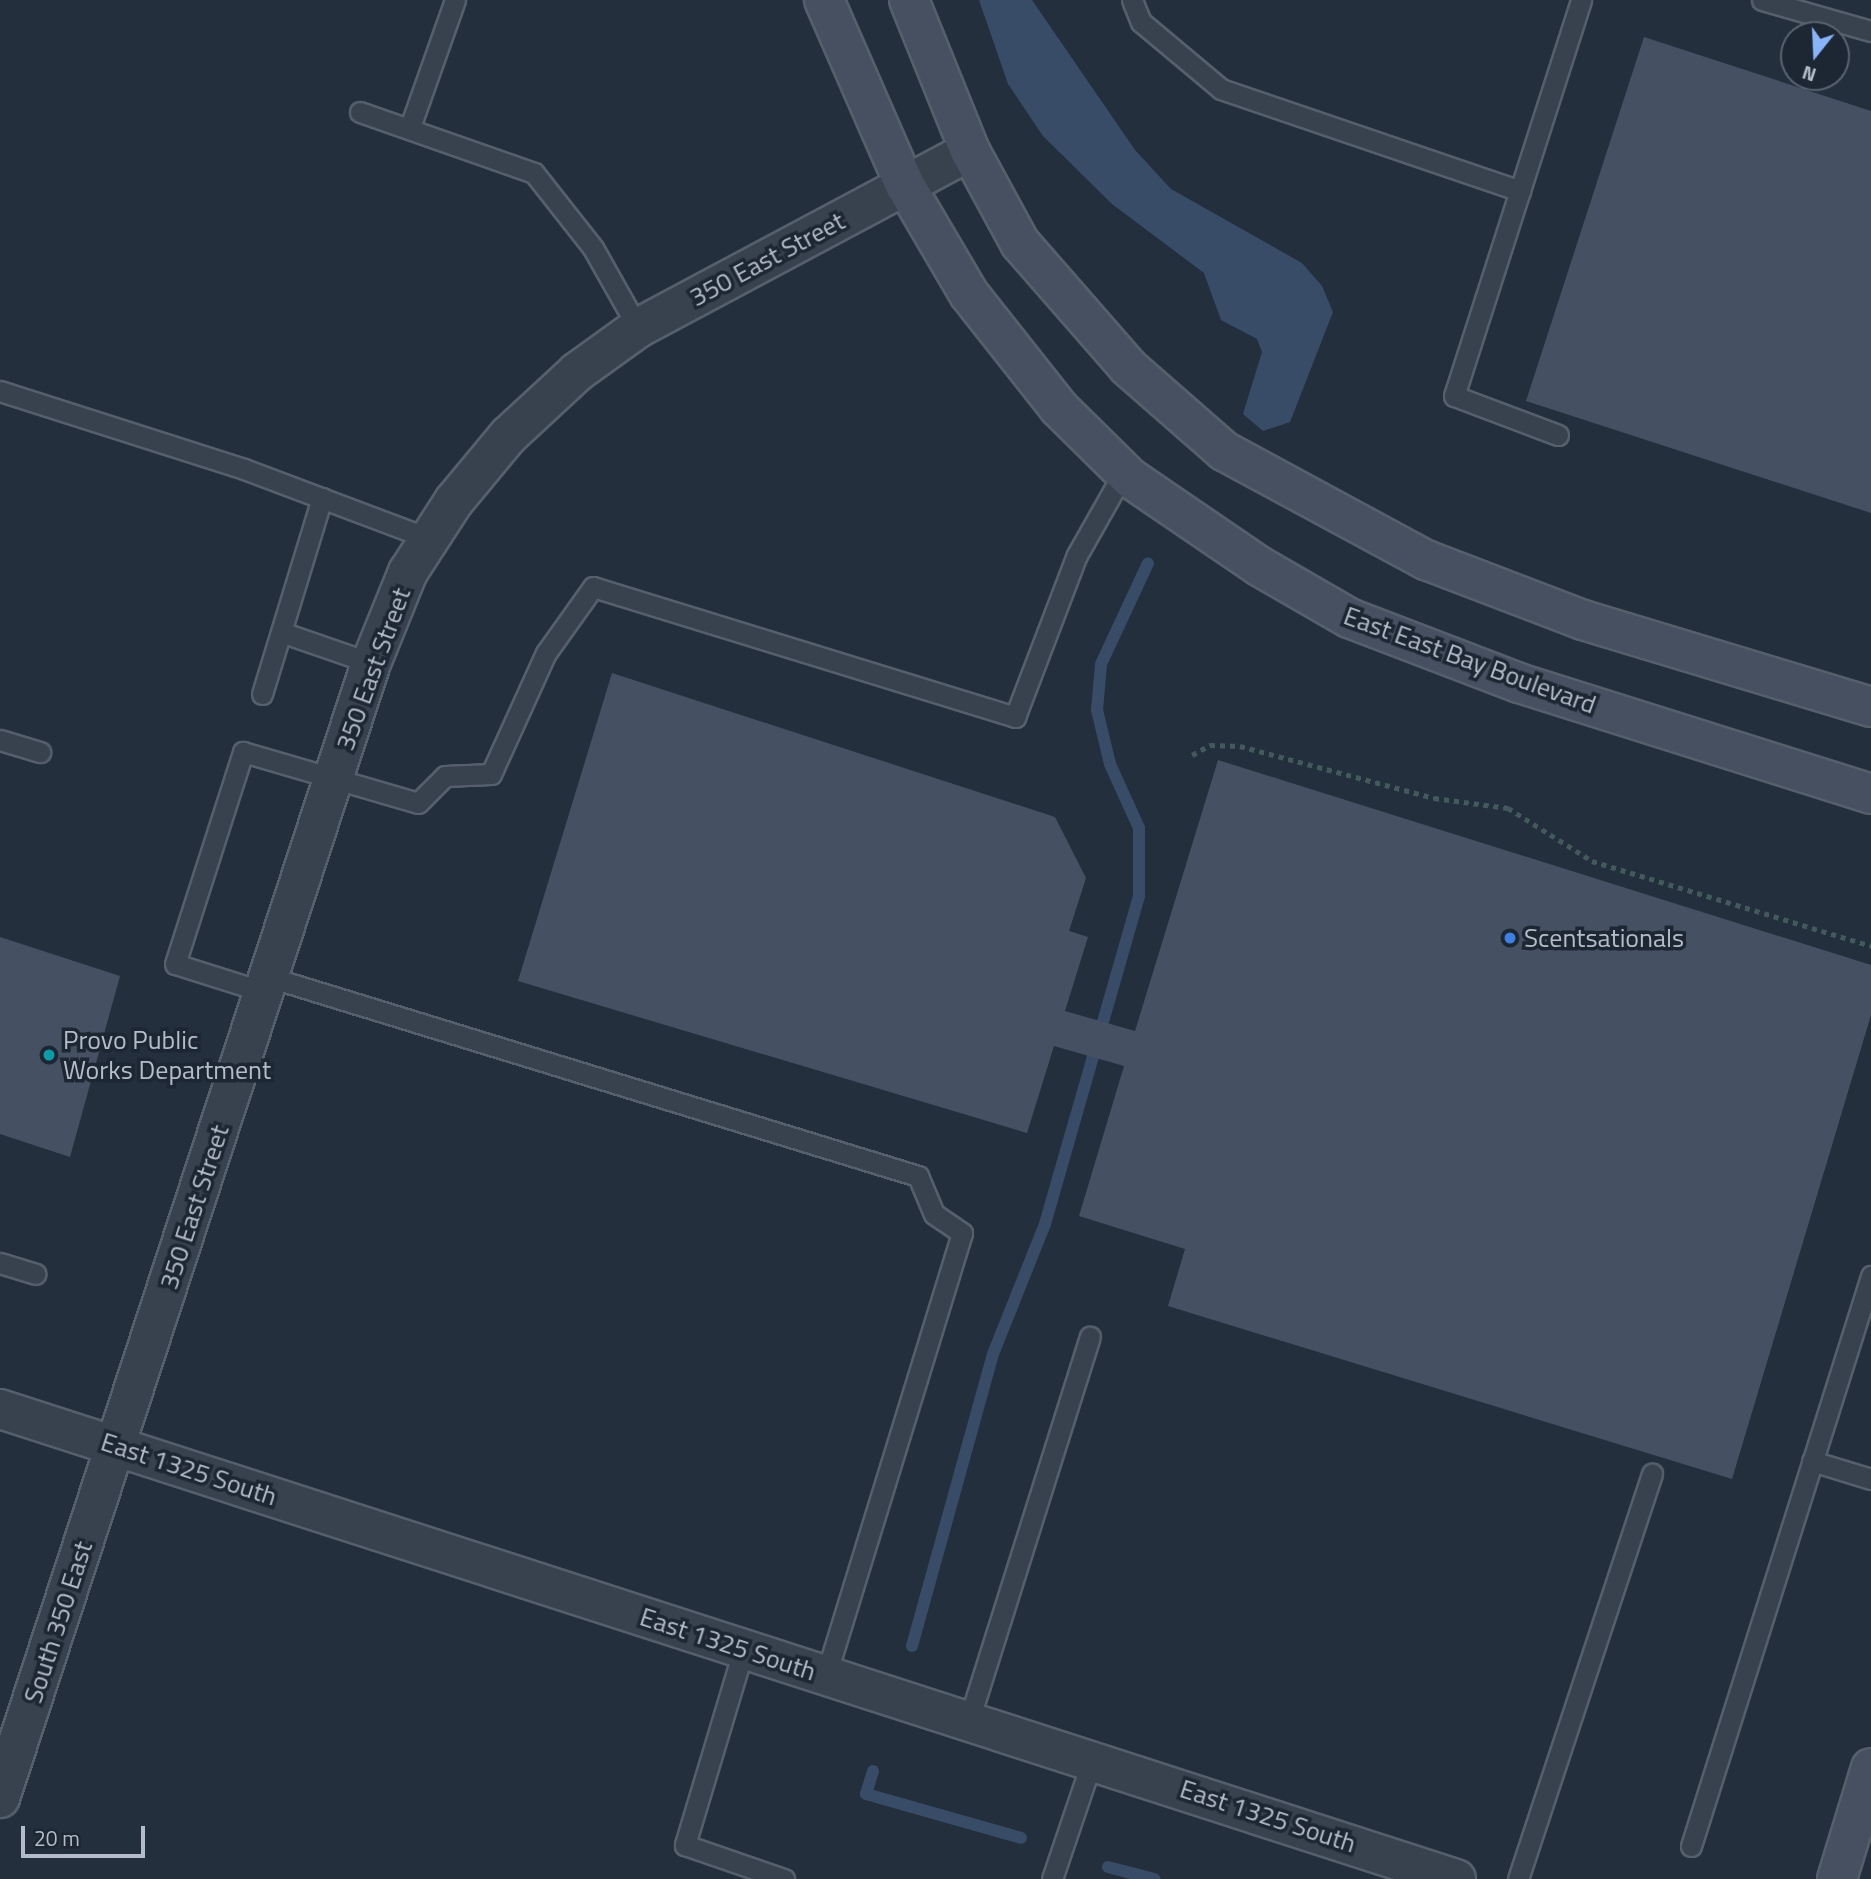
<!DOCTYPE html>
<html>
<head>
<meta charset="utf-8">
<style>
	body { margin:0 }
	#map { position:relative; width:1871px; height:1879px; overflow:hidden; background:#242f3e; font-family:"Titillium Web",sans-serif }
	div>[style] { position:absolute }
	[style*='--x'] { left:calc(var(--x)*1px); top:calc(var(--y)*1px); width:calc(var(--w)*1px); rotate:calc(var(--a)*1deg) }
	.water>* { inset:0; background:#394c67 }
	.stream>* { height:12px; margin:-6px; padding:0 6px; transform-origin:6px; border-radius:6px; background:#394c67 }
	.building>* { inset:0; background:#455162 }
	.path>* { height:4.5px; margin-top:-2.25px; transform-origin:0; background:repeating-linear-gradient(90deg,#44595c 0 5px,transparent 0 10px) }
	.roads { filter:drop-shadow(2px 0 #565f6c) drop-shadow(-2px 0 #565f6c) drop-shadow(0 2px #565f6c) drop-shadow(0 -2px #565f6c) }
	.lane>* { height:19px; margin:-9.5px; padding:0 9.5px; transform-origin:9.5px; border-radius:9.5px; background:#38414e }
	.street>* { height:38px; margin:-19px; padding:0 19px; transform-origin:19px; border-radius:19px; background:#38414e }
	.secondary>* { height:38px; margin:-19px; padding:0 19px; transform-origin:19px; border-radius:19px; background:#465061 }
	.dots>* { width:19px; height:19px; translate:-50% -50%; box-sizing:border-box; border:4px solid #1d2633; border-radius:50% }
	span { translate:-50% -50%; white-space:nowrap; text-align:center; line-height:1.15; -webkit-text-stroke:7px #1d2633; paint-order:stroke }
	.street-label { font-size:26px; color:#b4bcc9 }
	.poi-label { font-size:26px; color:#b4bcc9 }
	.left { translate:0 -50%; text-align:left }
	.north { position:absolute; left:1780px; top:21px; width:70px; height:70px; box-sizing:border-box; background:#1d2633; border:2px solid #59626f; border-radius:50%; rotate:198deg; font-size:19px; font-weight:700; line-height:28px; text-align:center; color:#b4bcc9 }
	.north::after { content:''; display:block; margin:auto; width:24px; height:32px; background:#8ab4f8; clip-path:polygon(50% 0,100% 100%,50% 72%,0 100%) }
	.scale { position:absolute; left:21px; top:1826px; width:124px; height:32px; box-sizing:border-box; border:4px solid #b4bcc9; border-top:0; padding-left:9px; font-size:21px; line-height:24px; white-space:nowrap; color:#b4bcc9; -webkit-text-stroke:5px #1d2633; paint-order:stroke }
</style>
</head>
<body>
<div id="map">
	<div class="water">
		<i style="clip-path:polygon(979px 0,1032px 0,1135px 150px,1171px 189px,1302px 263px,1322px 286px,1333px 312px,1290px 422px,1263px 431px,1243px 414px,1262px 352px,1257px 339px,1221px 320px,1204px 273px,1112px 204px,1043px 136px,1008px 84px)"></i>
	</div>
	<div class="stream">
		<i style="--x:912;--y:1646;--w:303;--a:-74.5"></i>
		<i style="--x:993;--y:1354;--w:140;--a:-68.2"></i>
		<i style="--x:1045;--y:1224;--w:341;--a:-74"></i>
		<i style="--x:1139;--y:896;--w:68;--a:-90"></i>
		<i style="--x:1139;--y:828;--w:70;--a:-114.4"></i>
		<i style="--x:1110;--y:764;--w:56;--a:-103.5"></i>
		<i style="--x:1097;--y:710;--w:46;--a:-85"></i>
		<i style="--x:1101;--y:664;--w:111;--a:-65"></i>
		<i style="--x:873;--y:1771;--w:24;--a:107"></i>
		<i style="--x:866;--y:1794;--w:161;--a:15.8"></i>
		<i style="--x:1108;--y:1867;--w:48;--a:14.6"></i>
	</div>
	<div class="building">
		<i style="clip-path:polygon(1644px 37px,1871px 111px,1871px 513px,1526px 401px)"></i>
		<i style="clip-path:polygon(612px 673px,1055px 817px,1086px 878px,1069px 931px,1088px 937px,1065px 1011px,1135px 1031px,1218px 760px,1871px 965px,1871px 1015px,1732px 1479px,1168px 1306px,1185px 1249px,1079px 1216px,1124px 1066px,1054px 1046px,1027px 1133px,518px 981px)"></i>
		<i style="clip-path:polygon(0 937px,120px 976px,70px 1157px,0 1134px)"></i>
	</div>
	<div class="path">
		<i style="--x:1192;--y:755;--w:21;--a:-29"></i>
		<i style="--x:1210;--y:745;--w:30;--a:2"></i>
		<i style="--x:1240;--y:746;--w:201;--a:15"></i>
		<i style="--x:1434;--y:798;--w:75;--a:7.7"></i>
		<i style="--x:1508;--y:808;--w:99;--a:32.2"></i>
		<i style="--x:1592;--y:861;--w:292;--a:16.9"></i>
	</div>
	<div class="roads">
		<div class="lane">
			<i style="--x:1132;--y:0;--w:24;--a:68"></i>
			<i style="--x:1141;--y:22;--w:104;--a:39.9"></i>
			<i style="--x:1221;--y:89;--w:316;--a:18.8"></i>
			<i style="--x:1762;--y:0;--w:113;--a:15.9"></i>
			<i style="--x:360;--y:112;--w:184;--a:19.3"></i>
			<i style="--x:534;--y:173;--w:95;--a:51.8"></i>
			<i style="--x:593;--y:248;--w:92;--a:60.6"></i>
			<i style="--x:410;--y:127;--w:135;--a:-70.5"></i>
			<i style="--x:0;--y:391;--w:256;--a:17.7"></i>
			<i style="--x:244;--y:469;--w:199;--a:20.6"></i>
			<i style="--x:1558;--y:435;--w:111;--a:-159.4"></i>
			<i style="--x:1454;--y:396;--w:416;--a:-72.2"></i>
			<i style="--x:281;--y:632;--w:95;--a:19"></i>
			<i style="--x:262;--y:694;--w:205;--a:-73"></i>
			<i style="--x:0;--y:740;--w:42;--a:16.7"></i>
			<i style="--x:269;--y:977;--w:679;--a:17.05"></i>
			<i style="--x:918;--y:1176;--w:41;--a:67.2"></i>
			<i style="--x:934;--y:1214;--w:34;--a:34"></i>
			<i style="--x:962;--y:1233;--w:462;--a:107.1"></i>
			<i style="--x:264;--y:992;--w:93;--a:-162.5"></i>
			<i style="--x:175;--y:964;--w:223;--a:-72.2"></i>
			<i style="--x:243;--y:752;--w:182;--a:16.2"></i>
			<i style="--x:418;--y:803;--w:38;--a:-45"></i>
			<i style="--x:445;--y:776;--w:46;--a:-2.5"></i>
			<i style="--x:491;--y:774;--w:133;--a:-65.6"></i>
			<i style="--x:546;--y:653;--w:81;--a:-54.5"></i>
			<i style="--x:593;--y:587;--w:442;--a:17.1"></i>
			<i style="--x:1015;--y:717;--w:173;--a:-69.1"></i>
			<i style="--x:1077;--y:555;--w:95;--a:-60.5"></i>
			<i style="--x:0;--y:1263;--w:37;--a:17"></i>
			<i style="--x:1812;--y:1461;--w:62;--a:17"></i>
			<i style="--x:744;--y:1648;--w:206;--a:106.7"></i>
			<i style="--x:685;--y:1845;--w:105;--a:19"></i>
			<i style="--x:969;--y:1720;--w:402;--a:-72.5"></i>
			<i style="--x:1691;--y:1846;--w:598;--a:-72.47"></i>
			<i style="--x:1052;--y:1879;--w:128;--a:-71.3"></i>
			<i style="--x:1518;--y:1879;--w:427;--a:-71.7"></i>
		</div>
		<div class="street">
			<i style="--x:0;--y:1409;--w:1530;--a:17.89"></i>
			<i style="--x:0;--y:1798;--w:1194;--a:-71.9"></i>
			<i style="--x:371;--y:663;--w:98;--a:-67.9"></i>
			<i style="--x:408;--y:572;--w:85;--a:-57.1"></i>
			<i style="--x:454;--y:501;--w:85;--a:-50.3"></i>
			<i style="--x:508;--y:436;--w:94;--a:-42.8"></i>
			<i style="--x:577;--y:372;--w:75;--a:-35.8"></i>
			<i style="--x:638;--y:328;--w:376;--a:-28.1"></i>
		</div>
		<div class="secondary">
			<i style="--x:824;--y:0;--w:202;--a:66.4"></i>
			<i style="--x:905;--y:185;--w:126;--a:59.6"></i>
			<i style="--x:969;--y:294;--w:145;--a:51.7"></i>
			<i style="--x:1059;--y:408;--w:100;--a:44.6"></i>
			<i style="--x:1130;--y:478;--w:156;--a:34.3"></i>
			<i style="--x:1259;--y:566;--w:104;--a:30"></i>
			<i style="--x:1349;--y:618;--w:182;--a:20.9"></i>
			<i style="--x:1519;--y:683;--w:369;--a:17.5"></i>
			<i style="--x:909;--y:0;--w:163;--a:68"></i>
			<i style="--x:970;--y:151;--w:105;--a:61.5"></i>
			<i style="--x:1020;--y:243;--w:164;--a:48.9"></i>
			<i style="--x:1128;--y:367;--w:128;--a:41.2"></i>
			<i style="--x:1224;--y:451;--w:230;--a:28.4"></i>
			<i style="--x:1426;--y:560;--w:168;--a:20.9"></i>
			<i style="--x:1583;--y:620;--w:301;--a:16.8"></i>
			<i style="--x:1837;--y:1879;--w:116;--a:-73"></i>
		</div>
	</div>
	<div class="dots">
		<i style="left:1510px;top:938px;background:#3f7fe0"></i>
		<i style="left:49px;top:1055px;background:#0f9aa8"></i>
	</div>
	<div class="street-label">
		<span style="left:767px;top:259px;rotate:-28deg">350 East Street</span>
		<span style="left:1470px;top:660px;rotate:20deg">East East Bay Boulevard</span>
		<span style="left:373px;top:669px;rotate:-70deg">350 East Street</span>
		<span style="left:194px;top:1207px;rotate:-72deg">350 East Street</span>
		<span style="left:189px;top:1469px;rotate:18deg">East 1325 South</span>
		<span style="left:58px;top:1622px;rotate:-72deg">South 350 East</span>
		<span style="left:728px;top:1644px;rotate:18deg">East 1325 South</span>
		<span style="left:1268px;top:1816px;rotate:18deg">East 1325 South</span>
	</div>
	<div class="poi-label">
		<span class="left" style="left:1524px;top:938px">Scentsationals</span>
		<span class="left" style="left:63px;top:1055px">Provo Public<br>Works Department</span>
	</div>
	<div class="north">N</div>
	<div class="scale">20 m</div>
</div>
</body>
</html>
